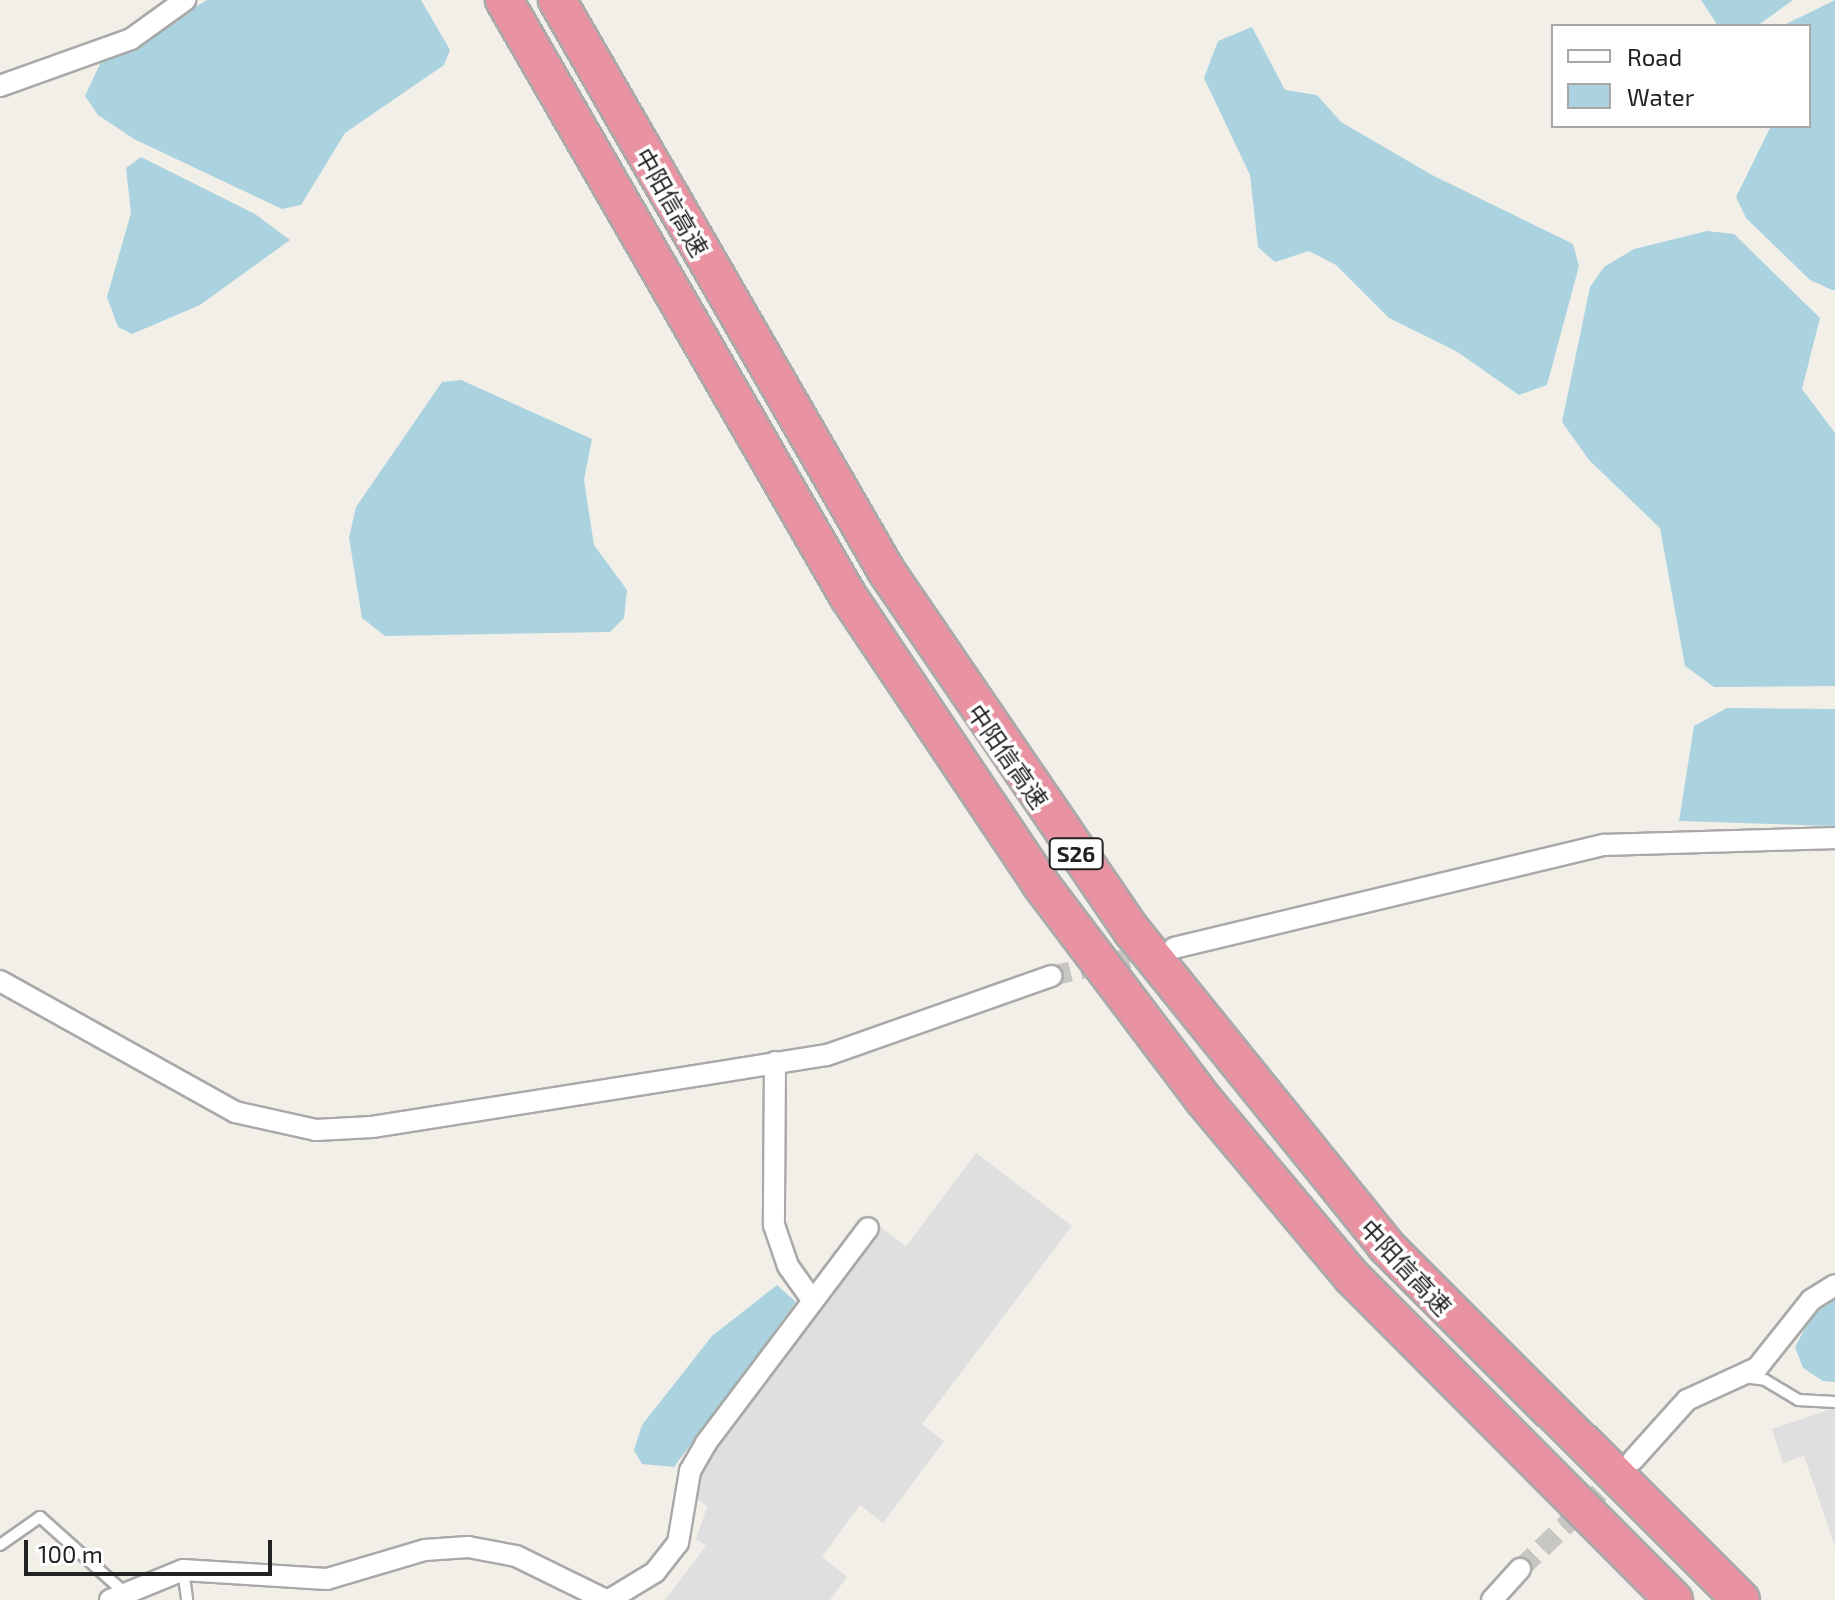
<!DOCTYPE html>
<html>
<head>
<meta charset="utf-8">
<style>
	body { margin:0 }
	#map { position:relative; width:1835px; height:1600px; overflow:hidden; background:#f2efe9; font-family:"Exo 2","Noto Sans SC",sans-serif }
	div>[style] { position:absolute }
	[style*='--x'] { left:calc(var(--x)*1px); top:calc(var(--y)*1px); width:calc(var(--w)*1px); rotate:calc(var(--a)*1deg) }
	.residential>* { inset:0; background:#e0dfdf }
	.water>* { inset:0; background:#aad3df }
	.street-tunnel>* { height:20px; margin-top:-10px; transform-origin:0; background:repeating-linear-gradient(90deg,#c8c6c1 0 20px,transparent 0 30px) }
	.roads { filter:drop-shadow(2px 0 #a9a9a9) drop-shadow(-2px 0 #a9a9a9) drop-shadow(0 2px #a9a9a9) drop-shadow(0 -2px #a9a9a9) }
	.lane>* { height:10px; margin:-5px; padding:0 5px; transform-origin:5px; border-radius:5px; background:#fff }
	.street>* { height:20px; margin:-10px; padding:0 10px; transform-origin:10px; border-radius:10px; background:#fff }
	.highway>* { height:36px; margin:-18px; padding:0 18px; transform-origin:18px; border-radius:18px; background:#e892a2 }
	span { translate:-50% -50%; white-space:nowrap; text-align:center; line-height:1.15; -webkit-text-stroke:7px #fff; paint-order:stroke }
	.shield-label span { padding:2px 6px; background:#fff; border:2px solid; border-radius:6px; -webkit-text-stroke-width:0 }
	.shield-label { font-size:22px; color:#222; font-weight:700 }
	.street-label { font-size:24px; color:#222 }
	.legend { position:absolute; left:1551px; top:24px; width:260px; height:104px; box-sizing:border-box; background:#fff; border:2px solid #a7a7a7; margin:0; padding:10px 14px; list-style:none; font-size:24px; color:#222 }
	.legend li { display:flex; align-items:center; gap:16px; height:40px }
	.legend b { width:40px; border:2px solid #a7a7a7 }
	.scale { position:absolute; left:24px; top:1540px; width:248px; height:36px; box-sizing:border-box; border:4px solid #222; border-top:0; padding-left:10px; font-size:24px; line-height:28px; white-space:nowrap; color:#222; -webkit-text-stroke:6px #fff; paint-order:stroke }
</style>
</head>
<body>
<div id="map">
	<div class="residential">
		<i style="clip-path:polygon(976px 1153px,1072px 1226px,922px 1424px,944px 1441px,883px 1523px,860px 1505px,822px 1557px,847px 1577px,830px 1600px,665px 1600px,706px 1546px,696px 1539px,707px 1507px,696px 1498px,700px 1463px,879px 1226px,906px 1246px)"></i>
		<i style="clip-path:polygon(1835px 1408px,1835px 1547px,1804px 1456px,1783px 1463px,1772px 1429px)"></i>
	</div>
	<div class="water">
		<i style="clip-path:polygon(207px 0,421px 0,450px 50px,444px 65px,345px 133px,301px 205px,282px 209px,134px 139px,98px 115px,85px 96px,100px 64px)"></i>
		<i style="clip-path:polygon(1701px 0,1793px 0,1757px 26px,1718px 26px)"></i>
		<i style="clip-path:polygon(1835px 0,1835px 290px,1832px 290px,1810px 280px,1746px 218px,1736px 197px,1771px 126px,1809px 126px,1809px 26px,1782px 26px)"></i>
		<i style="clip-path:polygon(1252px 27px,1285px 90px,1317px 95px,1341px 122px,1432px 175px,1573px 244px,1579px 266px,1547px 385px,1519px 395px,1456px 351px,1389px 318px,1336px 265px,1309px 251px,1275px 262px,1258px 247px,1250px 175px,1204px 78px,1218px 41px)"></i>
		<i style="clip-path:polygon(141px 157px,255px 214px,290px 240px,200px 305px,132px 334px,118px 327px,107px 297px,131px 213px,126px 168px)"></i>
		<i style="clip-path:polygon(1707px 231px,1734px 234px,1820px 318px,1802px 389px,1835px 433px,1835px 686px,1714px 687px,1685px 666px,1660px 528px,1589px 460px,1562px 422px,1590px 287px,1604px 267px,1634px 249px)"></i>
		<i style="clip-path:polygon(461px 380px,592px 439px,584px 480px,594px 545px,627px 590px,624px 618px,610px 632px,385px 636px,362px 618px,349px 538px,356px 507px,442px 382px)"></i>
		<i style="clip-path:polygon(1727px 708px,1835px 709px,1835px 826px,1679px 821px,1694px 726px)"></i>
		<i style="clip-path:polygon(777px 1285px,796px 1302px,674px 1467px,642px 1464px,634px 1450px,642px 1425px,712px 1336px)"></i>
		<i style="clip-path:polygon(1835px 1293px,1835px 1382px,1823px 1381px,1803px 1368px,1795px 1347px,1818px 1304px)"></i>
	</div>
	<div class="street-tunnel">
		<i style="--x:1051;--y:976;--w:109;--a:-12.8"></i>
		<i style="--x:1520;--y:1569;--w:141;--a:-43.9"></i>
	</div>
	<div class="roads">
		<div class="lane">
			<i style="--x:1744;--y:1377;--w:21;--a:8"></i>
			<i style="--x:1765;--y:1380;--w:39;--a:31"></i>
			<i style="--x:1798;--y:1400;--w:37;--a:3"></i>
			<i style="--x:0;--y:1545;--w:49;--a:-35"></i>
			<i style="--x:40;--y:1517;--w:114;--a:41.8"></i>
			<i style="--x:183;--y:1570;--w:30;--a:82"></i>
		</div>
		<div class="street">
			<i style="--x:0;--y:86;--w:139;--a:-19.7"></i>
			<i style="--x:131;--y:39;--w:67;--a:-35.8"></i>
			<i style="--x:1174;--y:948;--w:442;--a:-13.5"></i>
			<i style="--x:1604;--y:845;--w:231;--a:-1.7"></i>
			<i style="--x:0;--y:981;--w:269;--a:29.1"></i>
			<i style="--x:235;--y:1112;--w:83;--a:12.5"></i>
			<i style="--x:316;--y:1130;--w:56;--a:-3.1"></i>
			<i style="--x:372;--y:1127;--w:461;--a:-9"></i>
			<i style="--x:827;--y:1055;--w:238;--a:-19.4"></i>
			<i style="--x:775;--y:1062;--w:163;--a:90.4"></i>
			<i style="--x:774;--y:1225;--w:43;--a:71.1"></i>
			<i style="--x:788;--y:1266;--w:43;--a:54.5"></i>
			<i style="--x:1633;--y:1460;--w:81;--a:-48"></i>
			<i style="--x:1687;--y:1400;--w:77;--a:-24.6"></i>
			<i style="--x:1757;--y:1368;--w:87;--a:-51.5"></i>
			<i style="--x:1811;--y:1300;--w:28;--a:-32"></i>
			<i style="--x:110;--y:1600;--w:79;--a:-22.3"></i>
			<i style="--x:183;--y:1570;--w:144;--a:3.6"></i>
			<i style="--x:327;--y:1579;--w:102;--a:-16.5"></i>
			<i style="--x:425;--y:1550;--w:43;--a:-4"></i>
			<i style="--x:468;--y:1547;--w:49;--a:10.6"></i>
			<i style="--x:516;--y:1556;--w:100;--a:26.1"></i>
			<i style="--x:609;--y:1600;--w:54;--a:-31.3"></i>
			<i style="--x:655;--y:1572;--w:37;--a:-52"></i>
			<i style="--x:678;--y:1543;--w:73;--a:-80.5"></i>
			<i style="--x:690;--y:1471;--w:32;--a:-60"></i>
			<i style="--x:706;--y:1443;--w:269;--a:-53"></i>
			<i style="--x:1492;--y:1600;--w:42;--a:-47.9"></i>
		</div>
		<div class="highway">
			<i style="--x:504;--y:0;--w:688;--a:60.01"></i>
			<i style="--x:848;--y:596;--w:349;--a:56.2"></i>
			<i style="--x:1042;--y:886;--w:267;--a:52.9"></i>
			<i style="--x:1203;--y:1099;--w:232;--a:50.1"></i>
			<i style="--x:1352;--y:1277;--w:456;--a:45.1"></i>
			<i style="--x:557;--y:0;--w:660;--a:60.02"></i>
			<i style="--x:887;--y:572;--w:436;--a:55.7"></i>
			<i style="--x:1133;--y:932;--w:403;--a:51.1"></i>
			<i style="--x:1386;--y:1246;--w:501;--a:44.92"></i>
		</div>
	</div>
	<div class="shield-label">
		<span style="left:1076px;top:854px">S26</span>
	</div>
	<div class="street-label">
		<span style="left:672px;top:202px;rotate:60deg">中阳信高速</span>
		<span style="left:1008px;top:756px;rotate:55deg">中阳信高速</span>
		<span style="left:1406px;top:1267px;rotate:47deg">中阳信高速</span>
	</div>
	<ul class="legend">
	<li><b style="height:10px;background:#fff"></b>Road</li>
	<li><b style="height:22px;background:#aad3df"></b>Water</li>
	</ul>
	<div class="scale">100 m</div>
</div>
</body>
</html>
